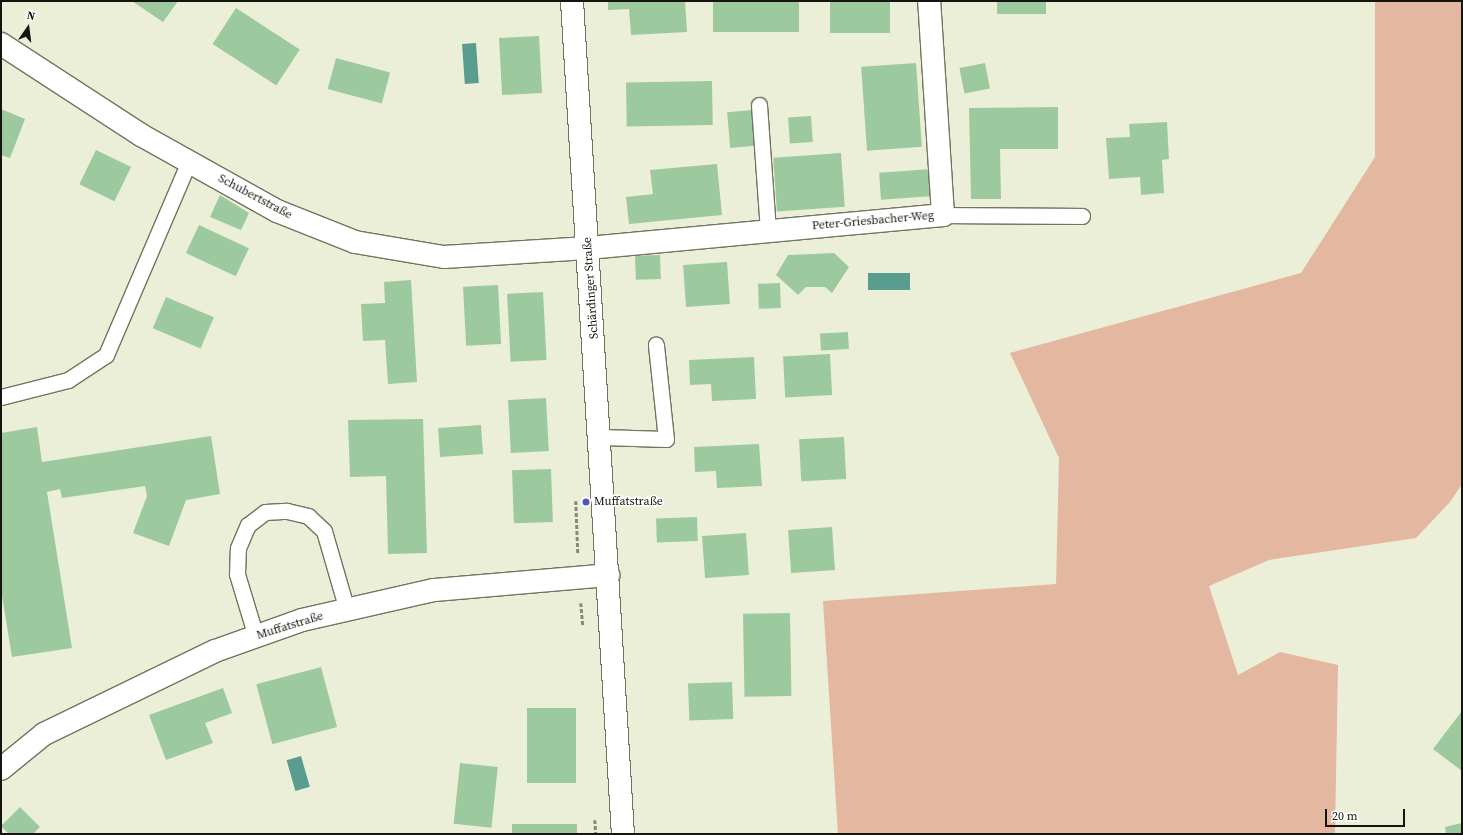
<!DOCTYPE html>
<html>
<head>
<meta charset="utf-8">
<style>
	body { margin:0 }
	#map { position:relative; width:1463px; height:835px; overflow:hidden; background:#ecefd8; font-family:"Source Serif 4",serif }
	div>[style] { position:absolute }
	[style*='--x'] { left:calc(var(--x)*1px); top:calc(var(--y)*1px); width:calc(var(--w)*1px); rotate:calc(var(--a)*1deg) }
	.green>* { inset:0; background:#e4b7a1 }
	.water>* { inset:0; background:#589d8e; transform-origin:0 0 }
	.building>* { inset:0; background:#9dc99f; transform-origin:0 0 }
	.path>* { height:2.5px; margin-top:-1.25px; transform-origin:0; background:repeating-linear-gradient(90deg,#878978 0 4px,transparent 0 6px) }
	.roads { filter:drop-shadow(1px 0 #71745f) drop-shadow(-1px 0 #71745f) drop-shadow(0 1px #71745f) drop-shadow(0 -1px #71745f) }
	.service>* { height:15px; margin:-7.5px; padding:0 7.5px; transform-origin:7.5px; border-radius:7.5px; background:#fff }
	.minor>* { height:22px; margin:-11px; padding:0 11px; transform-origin:11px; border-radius:11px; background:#fff }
	.secondary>* { height:22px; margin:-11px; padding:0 11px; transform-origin:11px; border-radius:11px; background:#fff }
	.dots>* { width:11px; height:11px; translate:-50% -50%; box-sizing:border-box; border:2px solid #fff; border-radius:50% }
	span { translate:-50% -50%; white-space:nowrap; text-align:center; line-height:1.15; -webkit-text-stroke:3px #fff; paint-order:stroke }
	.street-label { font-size:12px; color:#14150c }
	.poi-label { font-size:12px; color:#14150c }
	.left { translate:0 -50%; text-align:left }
	.frame { position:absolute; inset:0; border:2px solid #14150c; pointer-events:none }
	.north { position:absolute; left:8px; top:8px; width:40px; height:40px; -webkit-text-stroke:3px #fff; paint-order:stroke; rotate:14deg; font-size:11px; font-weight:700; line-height:16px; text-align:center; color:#14150c }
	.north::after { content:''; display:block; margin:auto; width:14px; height:18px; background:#14150c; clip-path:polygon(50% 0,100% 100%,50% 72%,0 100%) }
	.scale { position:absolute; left:1325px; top:809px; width:80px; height:18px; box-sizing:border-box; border:2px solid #14150c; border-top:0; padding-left:5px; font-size:12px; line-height:14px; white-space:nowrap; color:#14150c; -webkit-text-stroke:3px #fff; paint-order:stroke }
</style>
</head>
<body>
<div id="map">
	<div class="green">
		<i style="clip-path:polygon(1375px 1px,1462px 1px,1462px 484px,1450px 502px,1416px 538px,1269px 560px,1209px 586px,1238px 675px,1280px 652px,1338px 665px,1335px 834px,838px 834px,823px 601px,1056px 584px,1059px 458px,1010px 353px,1301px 273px,1375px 157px)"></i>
	</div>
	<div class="water">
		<i style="left:476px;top:43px;width:40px;height:14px;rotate:86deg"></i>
		<i style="left:868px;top:273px;width:42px;height:17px"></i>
		<i style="left:301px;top:756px;width:32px;height:15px;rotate:74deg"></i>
	</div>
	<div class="building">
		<i style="clip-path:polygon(132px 1px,178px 1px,163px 22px)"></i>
		<i style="clip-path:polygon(608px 1px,685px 1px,687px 32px,631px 35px,629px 9px,608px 10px)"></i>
		<i style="left:713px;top:1px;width:86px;height:31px"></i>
		<i style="left:830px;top:1px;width:60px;height:32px"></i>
		<i style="left:997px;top:1px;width:49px;height:13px"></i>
		<i style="left:236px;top:8px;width:76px;height:43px;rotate:33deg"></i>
		<i style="left:539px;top:36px;width:57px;height:40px;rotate:87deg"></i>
		<i style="left:336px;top:58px;width:56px;height:32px;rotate:15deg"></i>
		<i style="left:916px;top:63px;width:84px;height:55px;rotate:86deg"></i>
		<i style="left:985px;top:63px;width:26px;height:26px;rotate:79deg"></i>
		<i style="left:712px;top:81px;width:44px;height:86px;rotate:89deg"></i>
		<i style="clip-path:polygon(1058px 107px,1058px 149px,1000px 149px,1001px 199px,971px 199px,969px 108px)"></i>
		<i style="clip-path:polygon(1px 109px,25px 119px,10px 158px,1px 155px)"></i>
		<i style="left:752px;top:110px;width:36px;height:25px;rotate:85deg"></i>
		<i style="left:811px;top:116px;width:26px;height:23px;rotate:86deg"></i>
		<i style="clip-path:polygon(1167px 122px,1169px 159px,1162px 160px,1164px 193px,1141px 195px,1140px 177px,1109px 179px,1106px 138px,1130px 137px,1129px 124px)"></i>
		<i style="left:96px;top:150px;width:39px;height:38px;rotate:26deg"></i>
		<i style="left:841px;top:153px;width:54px;height:68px;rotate:86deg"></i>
		<i style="clip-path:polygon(717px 164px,722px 215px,629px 224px,626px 197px,653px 194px,650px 170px)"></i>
		<i style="left:932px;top:169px;width:27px;height:53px;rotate:86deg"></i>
		<i style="clip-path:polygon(220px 195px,249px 213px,241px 230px,210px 217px)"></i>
		<i style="left:199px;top:225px;width:55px;height:31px;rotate:25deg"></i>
		<i style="clip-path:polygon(834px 253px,849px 267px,832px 293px,825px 287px,806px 287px,798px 295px,776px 275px,788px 255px)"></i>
		<i style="left:660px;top:255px;width:24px;height:25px;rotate:88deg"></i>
		<i style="left:727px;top:262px;width:42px;height:44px;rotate:86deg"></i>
		<i style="clip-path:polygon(411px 280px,417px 382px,388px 384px,385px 340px,363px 341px,361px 304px,385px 303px,384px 282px)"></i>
		<i style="left:780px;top:283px;width:25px;height:22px;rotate:88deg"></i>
		<i style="left:498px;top:285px;width:59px;height:35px;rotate:87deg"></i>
		<i style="left:543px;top:292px;width:68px;height:36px;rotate:87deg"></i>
		<i style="left:166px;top:297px;width:52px;height:34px;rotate:23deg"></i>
		<i style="left:848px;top:332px;width:17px;height:28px;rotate:87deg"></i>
		<i style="left:830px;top:354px;width:41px;height:47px;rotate:87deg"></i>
		<i style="clip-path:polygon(754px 357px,756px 399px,712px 401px,711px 384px,690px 385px,689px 360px)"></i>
		<i style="left:546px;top:398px;width:53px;height:38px;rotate:87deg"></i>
		<i style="clip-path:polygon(423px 419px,427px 553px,388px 554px,386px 476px,350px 477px,348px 420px)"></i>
		<i style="left:481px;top:425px;width:29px;height:43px;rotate:86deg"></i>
		<i style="clip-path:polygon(37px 427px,42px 462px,211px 436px,220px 494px,186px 500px,169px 546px,133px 533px,147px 496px,145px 486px,62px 498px,60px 489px,47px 492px,72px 648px,12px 657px,1px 590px,1px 433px)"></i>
		<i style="left:844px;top:437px;width:42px;height:45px;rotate:87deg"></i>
		<i style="clip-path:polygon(759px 444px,762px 486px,717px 488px,716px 471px,695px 472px,694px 447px)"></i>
		<i style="left:551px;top:469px;width:53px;height:39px;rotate:88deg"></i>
		<i style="left:697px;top:517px;width:24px;height:41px;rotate:88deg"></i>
		<i style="left:832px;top:527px;width:43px;height:44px;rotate:86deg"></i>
		<i style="left:746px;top:533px;width:42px;height:44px;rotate:86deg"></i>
		<i style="left:790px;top:613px;width:83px;height:47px;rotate:89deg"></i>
		<i style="left:321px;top:667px;width:62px;height:67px;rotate:75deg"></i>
		<i style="left:732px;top:682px;width:37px;height:44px;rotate:88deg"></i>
		<i style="clip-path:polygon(223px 688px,232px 713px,205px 723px,213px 743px,166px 760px,149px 715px)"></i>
		<i style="left:527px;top:708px;width:49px;height:75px"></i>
		<i style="clip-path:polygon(1462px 711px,1462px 771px,1433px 749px)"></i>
		<i style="left:460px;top:763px;width:38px;height:61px;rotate:6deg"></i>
		<i style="clip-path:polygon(20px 807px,40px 827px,33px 834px,9px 834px,1px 826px)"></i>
		<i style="clip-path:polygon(1462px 823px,1462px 834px,1446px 834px,1445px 827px)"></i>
		<i style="left:577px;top:824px;width:10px;height:65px;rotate:90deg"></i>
	</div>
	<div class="path">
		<i style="--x:576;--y:501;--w:53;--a:87.8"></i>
		<i style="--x:581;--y:603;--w:22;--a:85"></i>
		<i style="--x:595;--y:820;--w:14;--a:86"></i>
	</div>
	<div class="roads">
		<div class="service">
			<i style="--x:759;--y:105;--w:125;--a:85.9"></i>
			<i style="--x:943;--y:215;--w:139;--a:0.4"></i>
			<i style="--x:1;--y:397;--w:69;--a:-14.2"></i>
			<i style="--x:68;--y:380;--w:45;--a:-33.3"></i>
			<i style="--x:106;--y:355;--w:211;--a:-66.8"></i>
			<i style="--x:601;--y:437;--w:65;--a:1.8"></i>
			<i style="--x:666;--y:439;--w:95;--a:-96.1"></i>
			<i style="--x:256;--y:637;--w:66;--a:-106.8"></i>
			<i style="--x:237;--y:574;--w:26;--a:-88"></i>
			<i style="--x:238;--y:548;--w:25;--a:-67"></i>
			<i style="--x:248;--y:525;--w:21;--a:-37"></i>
			<i style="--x:265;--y:512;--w:22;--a:-3"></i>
			<i style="--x:287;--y:511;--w:22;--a:13"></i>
			<i style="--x:308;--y:516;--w:22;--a:43"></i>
			<i style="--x:324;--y:531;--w:82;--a:73.8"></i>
		</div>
		<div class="minor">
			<i style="--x:1;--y:44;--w:167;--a:33"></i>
			<i style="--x:141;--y:135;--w:156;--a:29.2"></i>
			<i style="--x:277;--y:211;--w:84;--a:21.7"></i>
			<i style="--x:355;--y:242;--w:90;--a:9.6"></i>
			<i style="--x:444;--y:257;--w:144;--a:-3.6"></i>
			<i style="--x:588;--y:248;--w:357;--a:-5.3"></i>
			<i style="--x:943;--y:215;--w:214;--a:-93.7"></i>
			<i style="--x:1;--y:769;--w:55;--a:-39.1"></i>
			<i style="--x:44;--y:734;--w:190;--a:-25.9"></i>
			<i style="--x:215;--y:651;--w:92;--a:-19.6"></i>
			<i style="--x:302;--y:620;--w:135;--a:-12.8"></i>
			<i style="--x:434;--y:590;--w:175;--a:-4.9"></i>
		</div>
		<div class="secondary">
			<i style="--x:572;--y:1;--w:835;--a:86.5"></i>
		</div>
	</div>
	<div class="dots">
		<i style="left:586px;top:502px;background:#4e53c9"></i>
	</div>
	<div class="street-label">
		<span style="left:255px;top:197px;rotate:28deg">Schubertstraße</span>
		<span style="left:873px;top:221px;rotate:-5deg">Peter-Griesbacher-Weg</span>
		<span style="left:591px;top:288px;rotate:-94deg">Schärdinger Straße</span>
		<span style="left:290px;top:626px;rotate:-17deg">Muffatstraße</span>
	</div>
	<div class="poi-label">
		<span class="left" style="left:594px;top:502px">Muffatstraße</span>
	</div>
	<div class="frame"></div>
	<div class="north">N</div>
	<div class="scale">20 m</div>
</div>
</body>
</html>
